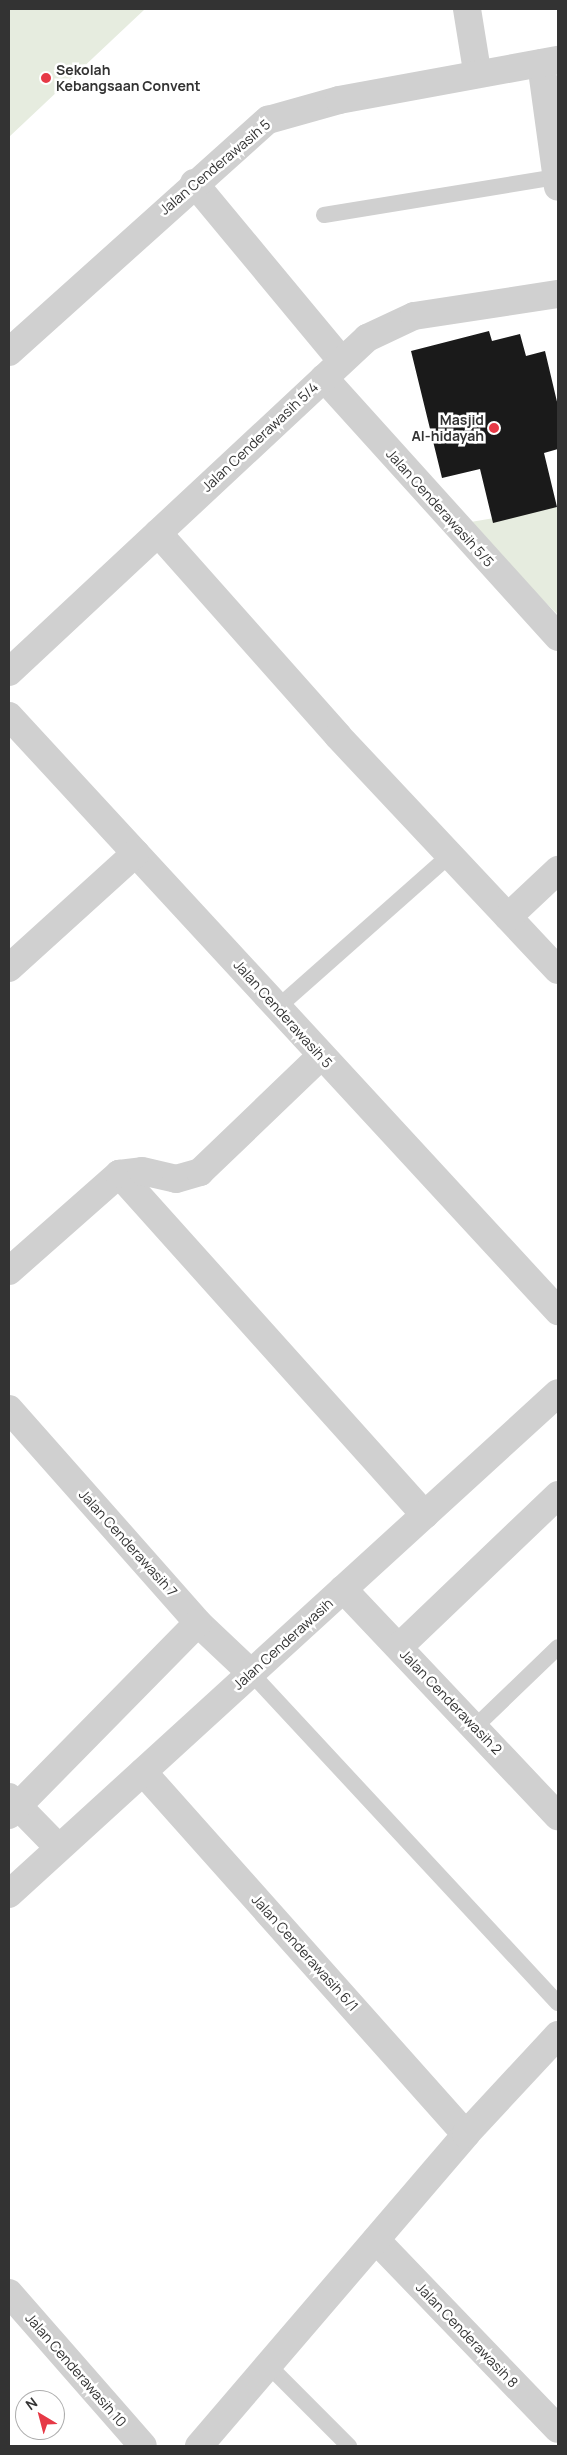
<!DOCTYPE html>
<html>
<head>
<meta charset="utf-8">
<style>
	body { margin:0 }
	#map { position:relative; width:567px; height:2455px; overflow:hidden; background:#fff; font-family:Manrope,sans-serif }
	div>[style] { position:absolute }
	[style*='--x'] { left:calc(var(--x)*1px); top:calc(var(--y)*1px); width:calc(var(--w)*1px); rotate:calc(var(--a)*1deg) }
	.green>* { inset:0; background:#e6ecdf }
	.building>* { inset:0; background:#1a1a1a }
	.lane>* { height:16px; margin:-8px; padding:0 8px; transform-origin:8px; border-radius:8px; background:#d0d0d0 }
	.street>* { height:28px; margin:-14px; padding:0 14px; transform-origin:14px; border-radius:14px; background:#d0d0d0 }
	.dots>* { width:14px; height:14px; translate:-50% -50%; box-sizing:border-box; border:2px solid #fff; border-radius:50% }
	span { translate:-50% -50%; white-space:nowrap; text-align:center; line-height:1.15; -webkit-text-stroke:5px #fff; paint-order:stroke }
	.poi-label { font-size:14px; color:#333; font-weight:700 }
	.left { translate:0 -50%; text-align:left }
	.right { translate:-100% -50%; text-align:right }
	.street-label { font-size:14px; color:#333 }
	.frame { position:absolute; inset:0; border:10px solid #333; pointer-events:none }
	.north { position:absolute; left:15px; top:2390px; width:50px; height:50px; box-sizing:border-box; background:#fff; border:1px solid #adadad; border-radius:50%; rotate:323deg; font-size:14px; font-weight:700; line-height:20px; text-align:center; color:#333 }
	.north::after { content:''; display:block; margin:auto; width:18px; height:22px; background:#e63946; clip-path:polygon(50% 0,100% 100%,50% 72%,0 100%) }
</style>
</head>
<body>
<div id="map">
	<div class="green">
		<i style="clip-path:polygon(9px 9px,145px 9px,9px 137px)"></i>
		<i style="clip-path:polygon(558px 507px,558px 615px,465px 523px)"></i>
	</div>
	<div class="building">
		<i style="clip-path:polygon(489px 331px,492px 341px,520px 334px,526px 356px,545px 351px,558px 406px,558px 449px,544px 453px,557px 507px,493px 523px,480px 469px,442px 478px,411px 351px)"></i>
	</div>
	<div class="lane">
		<i style="--x:324;--y:215;--w:236;--a:-9.3"></i>
		<i style="--x:277;--y:1008;--w:232;--a:-41.5"></i>
		<i style="--x:251;--y:1673;--w:451;--a:47.1"></i>
		<i style="--x:475;--y:1727;--w:115;--a:-43.9"></i>
		<i style="--x:268;--y:2365;--w:115;--a:45"></i>
	</div>
	<div class="street">
		<i style="--x:467;--y:9;--w:63;--a:80.8"></i>
		<i style="--x:541;--y:63;--w:125;--a:82.2"></i>
		<i style="--x:194;--y:183;--w:230;--a:50.3"></i>
		<i style="--x:9;--y:352;--w:348;--a:-41.9"></i>
		<i style="--x:268;--y:120;--w:74;--a:-15.7"></i>
		<i style="--x:339;--y:100;--w:223;--a:-10.4"></i>
		<i style="--x:324;--y:378;--w:349;--a:47.9"></i>
		<i style="--x:158;--y:533;--w:271;--a:48.4"></i>
		<i style="--x:338;--y:736;--w:321;--a:46.8"></i>
		<i style="--x:9;--y:672;--w:490;--a:-43"></i>
		<i style="--x:367;--y:338;--w:52;--a:-25.1"></i>
		<i style="--x:414;--y:316;--w:146;--a:-8.7"></i>
		<i style="--x:9;--y:716;--w:810;--a:47.3"></i>
		<i style="--x:508;--y:917;--w:69;--a:-43.2"></i>
		<i style="--x:9;--y:968;--w:171;--a:-42.2"></i>
		<i style="--x:119;--y:1174;--w:458;--a:48.1"></i>
		<i style="--x:9;--y:1271;--w:147;--a:-41.4"></i>
		<i style="--x:119;--y:1174;--w:23;--a:-7"></i>
		<i style="--x:142;--y:1171;--w:35;--a:13"></i>
		<i style="--x:176;--y:1179;--w:25;--a:-16"></i>
		<i style="--x:200;--y:1172;--w:168;--a:-43.8"></i>
		<i style="--x:9;--y:1409;--w:286;--a:48.5"></i>
		<i style="--x:198;--y:1623;--w:73;--a:43.3"></i>
		<i style="--x:343;--y:1589;--w:313;--a:46.6"></i>
		<i style="--x:399;--y:1647;--w:220;--a:-43.7"></i>
		<i style="--x:143;--y:1772;--w:485;--a:48.3"></i>
		<i style="--x:9;--y:1797;--w:71;--a:45.6"></i>
		<i style="--x:9;--y:1815;--w:269;--a:-45.5"></i>
		<i style="--x:9;--y:1894;--w:743;--a:-42.38"></i>
		<i style="--x:376;--y:2240;--w:262;--a:46.1"></i>
		<i style="--x:9;--y:2293;--w:203;--a:48.8"></i>
		<i style="--x:199;--y:2446;--w:411;--a:-49.4"></i>
		<i style="--x:466;--y:2134;--w:135;--a:-47.1"></i>
	</div>
	<div class="dots">
		<i style="left:46px;top:78px;background:#e63946"></i>
		<i style="left:494px;top:428px;background:#e63946"></i>
	</div>
	<div class="poi-label">
		<span class="left" style="left:56px;top:78px">Sekolah<br>Kebangsaan Convent</span>
		<span class="right" style="left:484px;top:428px">Masjid<br>Al-hidayah</span>
	</div>
	<div class="street-label">
		<span style="left:215px;top:167px;rotate:-40deg">Jalan Cenderawasih 5</span>
		<span style="left:260px;top:437px;rotate:-43deg">Jalan Cenderawasih 5/4</span>
		<span style="left:440px;top:508px;rotate:48deg">Jalan Cenderawasih 5/5</span>
		<span style="left:283px;top:1014px;rotate:48deg">Jalan Cenderawasih 5</span>
		<span style="left:128px;top:1543px;rotate:48deg">Jalan Cenderawasih 7</span>
		<span style="left:283px;top:1644px;rotate:-42deg">Jalan Cenderawasih</span>
		<span style="left:451px;top:1702px;rotate:46deg">Jalan Cenderawasih 2</span>
		<span style="left:305px;top:1953px;rotate:48deg">Jalan Cenderawasih 6/1</span>
		<span style="left:467px;top:2335px;rotate:46deg">Jalan Cenderawasih 8</span>
		<span style="left:76px;top:2370px;rotate:49deg">Jalan Cenderawasih 10</span>
	</div>
	<div class="frame"></div>
	<div class="north">N</div>
</div>
</body>
</html>
